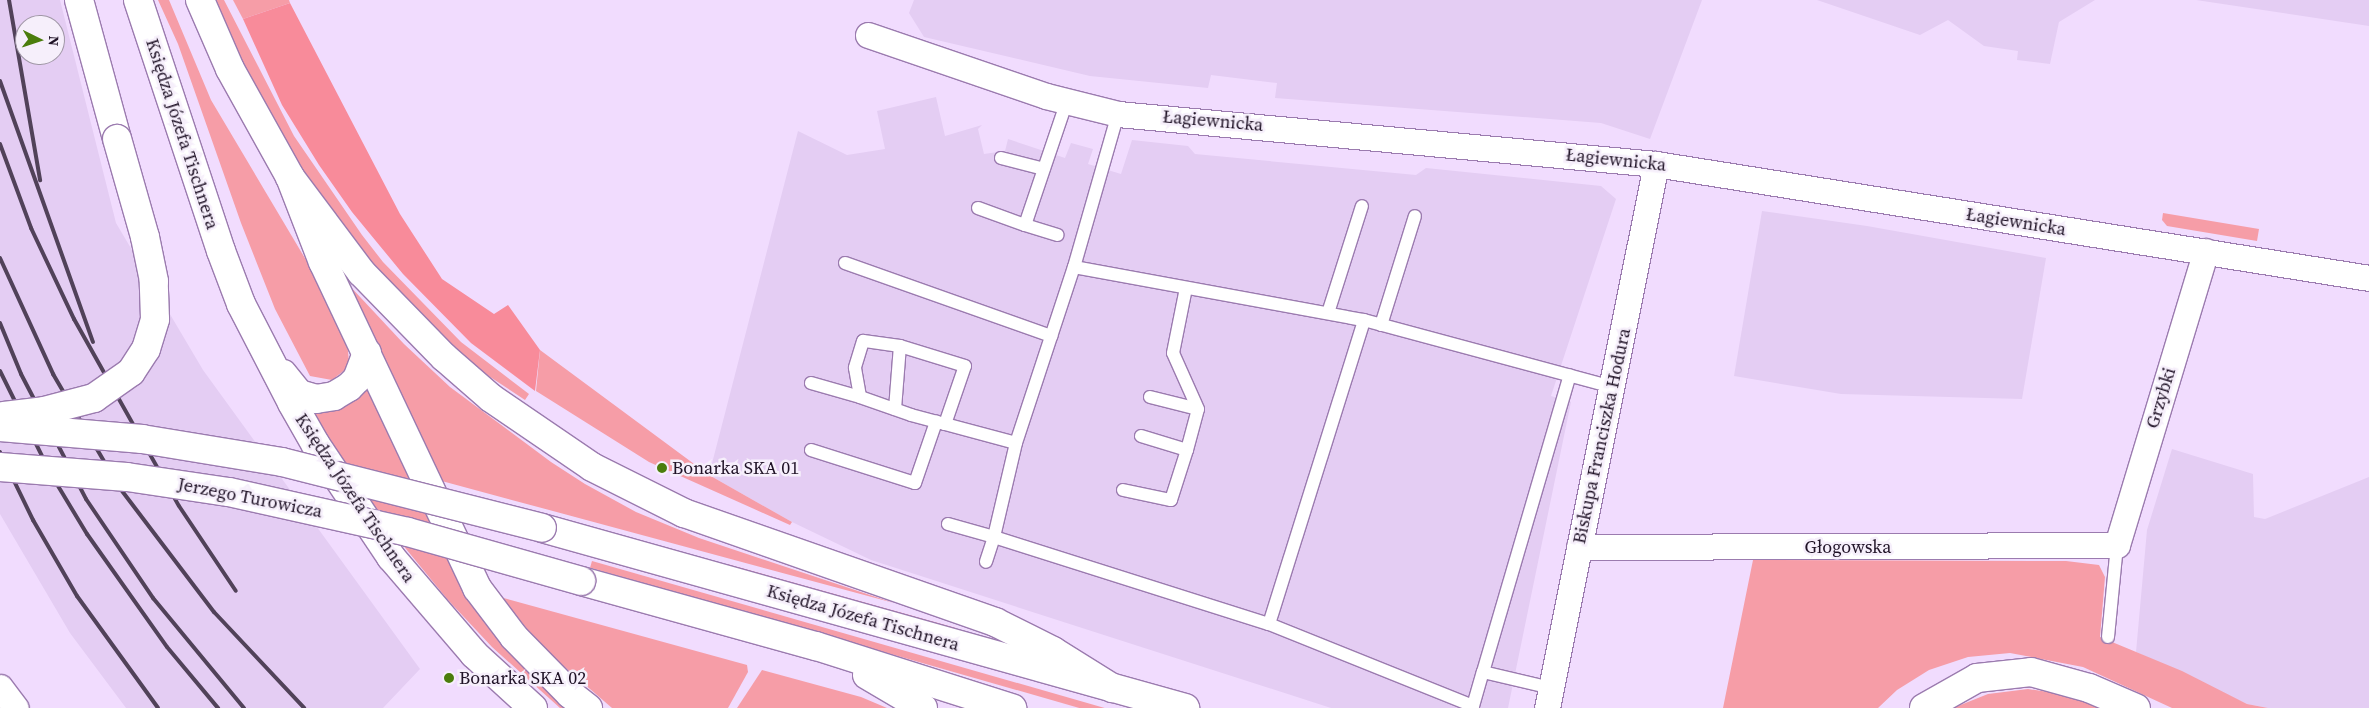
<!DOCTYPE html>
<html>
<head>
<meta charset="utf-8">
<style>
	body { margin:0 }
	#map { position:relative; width:2369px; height:708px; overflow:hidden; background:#f1dcfe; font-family:"Source Serif 4",serif }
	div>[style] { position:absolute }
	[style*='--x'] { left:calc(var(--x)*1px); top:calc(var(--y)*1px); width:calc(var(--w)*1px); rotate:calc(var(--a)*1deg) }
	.built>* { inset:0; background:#e4cdf3 }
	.green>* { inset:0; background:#f69da7; transform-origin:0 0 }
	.forest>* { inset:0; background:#f88b9a }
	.roads { filter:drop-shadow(1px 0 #9b7baf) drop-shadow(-1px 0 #9b7baf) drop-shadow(0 1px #9b7baf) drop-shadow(0 -1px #9b7baf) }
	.service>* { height:12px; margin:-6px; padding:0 6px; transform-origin:6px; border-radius:6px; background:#fff }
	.minor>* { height:25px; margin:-12.5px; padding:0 12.5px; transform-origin:12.5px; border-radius:12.5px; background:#fff }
	.secondary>* { height:28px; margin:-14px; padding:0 14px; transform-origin:14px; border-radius:14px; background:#fff }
	.primary>* { height:28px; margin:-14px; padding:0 14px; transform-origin:14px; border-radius:14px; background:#fff }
	.rail>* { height:4px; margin:-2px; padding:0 2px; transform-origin:2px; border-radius:2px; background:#514259 }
	.bridges { filter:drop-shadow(1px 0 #9b7baf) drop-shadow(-1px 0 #9b7baf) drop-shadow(0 1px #9b7baf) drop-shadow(0 -1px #9b7baf) }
	.secondary-bridge>* { height:28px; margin:-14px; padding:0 14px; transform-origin:14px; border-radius:14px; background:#fff }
	.dots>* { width:14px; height:14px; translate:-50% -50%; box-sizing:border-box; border:2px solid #f6effb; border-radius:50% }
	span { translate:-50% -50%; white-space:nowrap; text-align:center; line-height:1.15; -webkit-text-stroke:5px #f6effb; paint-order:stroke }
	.street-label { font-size:18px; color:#1f1226 }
	.poi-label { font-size:18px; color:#1f1226 }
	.left { translate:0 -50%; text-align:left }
	.north { position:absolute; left:15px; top:15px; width:50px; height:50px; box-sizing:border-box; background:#f6effb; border:1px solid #a097a6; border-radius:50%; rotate:94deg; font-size:14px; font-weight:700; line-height:20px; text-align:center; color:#1f1226 }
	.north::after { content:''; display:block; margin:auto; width:18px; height:22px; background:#4b7d0c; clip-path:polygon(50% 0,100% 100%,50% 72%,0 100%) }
</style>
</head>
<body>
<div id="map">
	<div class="built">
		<i style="clip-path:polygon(evenodd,0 0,60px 0,116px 223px,203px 370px,420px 669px,383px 708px,126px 708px,70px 633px,0 514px,0 0,25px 25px,55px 25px,55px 55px,25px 55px,25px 25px)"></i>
		<i style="clip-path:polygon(914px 0,1702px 0,1650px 139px,1601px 123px,1275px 98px,1277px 83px,1211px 75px,1208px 88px,1090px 76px,924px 37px,909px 13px)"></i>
		<i style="clip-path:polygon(1817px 0,2095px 0,2059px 22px,2050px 64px,2017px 60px,2018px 51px,1984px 46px,1948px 20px,1920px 35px)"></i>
		<i style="clip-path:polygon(2196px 0,2369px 0,2369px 26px)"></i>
		<i style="clip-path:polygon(936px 97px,945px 136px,982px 125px,978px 129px,984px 154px,1005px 151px,1008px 139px,1065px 158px,1071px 143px,1093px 149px,1088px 164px,1121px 174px,1132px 140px,1188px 146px,1195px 154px,1416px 175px,1426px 168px,1601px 186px,1616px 199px,1551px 396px,1571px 402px,1508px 708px,1331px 708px,871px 560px,792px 522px,709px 475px,798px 131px,847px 155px,885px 149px,877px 111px)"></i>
		<i style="clip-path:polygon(1762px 211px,1867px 226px,2046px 258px,2022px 399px,1841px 394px,1734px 376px)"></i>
		<i style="clip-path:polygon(2172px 449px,2253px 474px,2254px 517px,2265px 519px,2369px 477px,2369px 708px,2268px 708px,2247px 704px,2136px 652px,2147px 530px)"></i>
	</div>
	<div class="green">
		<i style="clip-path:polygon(158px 0,169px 0,211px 100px,309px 265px,347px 341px,349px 362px,346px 369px,332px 380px,310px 376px,275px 309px,241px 223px,178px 44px)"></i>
		<i style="clip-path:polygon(216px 0,224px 0,294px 136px,362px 235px,383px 262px,461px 342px,529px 394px,525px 400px,475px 367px,432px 328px,394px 289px,334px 216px,295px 159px,249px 77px)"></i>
		<i style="clip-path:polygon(233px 0,289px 0,290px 3px,243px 19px)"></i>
		<i style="clip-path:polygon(2163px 213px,2259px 229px,2257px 241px,2167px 226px,2162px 220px)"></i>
		<i style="clip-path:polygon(347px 283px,404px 344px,450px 387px,551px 462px,585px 484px,636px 512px,699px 538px,894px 603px,438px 480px)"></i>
		<i style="clip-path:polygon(540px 350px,709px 475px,792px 522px,790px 525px,649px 462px,536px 391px)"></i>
		<i style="clip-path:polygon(368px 388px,465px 590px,570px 708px,560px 708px,492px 647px,448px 600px,374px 510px,341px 460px,313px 411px,348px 405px)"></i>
		<i style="clip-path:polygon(1753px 560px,2066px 561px,2099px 565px,2105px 577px,2100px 637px,2182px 671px,2247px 704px,2268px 708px,2172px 708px,2083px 667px,2010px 653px,1968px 657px,1929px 670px,1897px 690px,1878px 708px,1723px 708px)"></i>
		<i style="left:592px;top:561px;width:547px;height:7px;rotate:16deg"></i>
		<i style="clip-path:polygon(727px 564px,956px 628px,955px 632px,727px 567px)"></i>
		<i style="clip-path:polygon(500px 597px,747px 665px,748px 672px,728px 708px,612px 708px,546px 651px)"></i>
		<i style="clip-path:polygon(762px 670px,861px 697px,887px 708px,737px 708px)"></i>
		<i style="clip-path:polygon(2028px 689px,2068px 695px,2105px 708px,1953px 708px,1988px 694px)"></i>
	</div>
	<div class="forest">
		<i style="clip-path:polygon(290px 3px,400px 214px,442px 279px,494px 314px,508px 305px,540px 350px,535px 391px,471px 343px,403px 274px,352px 212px,319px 165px,282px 105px,243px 19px)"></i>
	</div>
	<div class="roads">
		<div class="service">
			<i style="--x:1001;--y:158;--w:44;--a:14.3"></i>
			<i style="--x:978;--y:208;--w:50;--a:19.9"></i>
			<i style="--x:1025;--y:225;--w:131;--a:-71.3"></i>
			<i style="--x:1025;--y:225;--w:34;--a:17"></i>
			<i style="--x:845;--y:263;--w:219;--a:19.5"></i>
			<i style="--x:1074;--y:267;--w:295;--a:10.4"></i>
			<i style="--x:1364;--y:320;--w:258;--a:15.1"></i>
			<i style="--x:1328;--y:313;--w:112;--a:-72.4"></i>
			<i style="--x:1381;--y:325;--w:114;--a:-72.7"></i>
			<i style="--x:811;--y:383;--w:51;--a:15.9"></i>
			<i style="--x:1150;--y:397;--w:49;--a:14"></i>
			<i style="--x:1198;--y:409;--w:61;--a:-114.1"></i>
			<i style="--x:1173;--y:353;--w:66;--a:-78.7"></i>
			<i style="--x:895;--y:409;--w:63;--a:-85.5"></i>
			<i style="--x:945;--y:424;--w:61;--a:-71"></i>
			<i style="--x:965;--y:366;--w:68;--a:-162.9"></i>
			<i style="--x:900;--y:346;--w:37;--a:-172"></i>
			<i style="--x:863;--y:341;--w:28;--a:107"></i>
			<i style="--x:855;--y:368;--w:29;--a:80"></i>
			<i style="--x:860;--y:397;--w:54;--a:19.4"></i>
			<i style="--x:911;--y:415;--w:35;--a:15"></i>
			<i style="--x:945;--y:424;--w:73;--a:15"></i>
			<i style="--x:1016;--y:443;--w:185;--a:-71.8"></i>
			<i style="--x:1074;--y:267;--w:159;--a:-74"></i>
			<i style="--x:1141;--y:436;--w:48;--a:16.9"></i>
			<i style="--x:1187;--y:450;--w:42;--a:-75"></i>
			<i style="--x:1016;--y:443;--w:97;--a:103.2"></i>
			<i style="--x:994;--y:537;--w:288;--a:17.6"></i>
			<i style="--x:1269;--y:624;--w:318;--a:-72.6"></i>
			<i style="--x:811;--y:450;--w:109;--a:17.6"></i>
			<i style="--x:915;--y:483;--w:65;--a:-71"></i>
			<i style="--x:1123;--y:490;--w:49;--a:11.8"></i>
			<i style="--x:1171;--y:500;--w:52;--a:-72.3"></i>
			<i style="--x:948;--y:524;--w:48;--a:15.8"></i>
			<i style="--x:994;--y:537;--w:26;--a:108"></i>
			<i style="--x:1269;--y:624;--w:220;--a:21.9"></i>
			<i style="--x:1473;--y:706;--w:35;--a:-74"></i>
			<i style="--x:1483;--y:672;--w:70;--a:13.2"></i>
			<i style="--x:2108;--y:637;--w:92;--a:-84.4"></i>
			<i style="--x:1483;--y:672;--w:309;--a:-73.7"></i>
		</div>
		<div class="minor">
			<i style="--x:868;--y:35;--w:188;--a:18.9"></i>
			<i style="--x:1046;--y:96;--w:74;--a:14"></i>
			<i style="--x:1118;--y:114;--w:540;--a:5.31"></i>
			<i style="--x:1656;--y:164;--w:722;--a:9.08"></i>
			<i style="--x:1579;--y:547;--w:538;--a:-0.21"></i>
			<i style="--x:2117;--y:545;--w:307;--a:-73.2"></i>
			<i style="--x:0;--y:687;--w:26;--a:53"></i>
			<i style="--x:1547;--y:708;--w:555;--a:-78.67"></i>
		</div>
		<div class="secondary">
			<i style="--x:79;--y:0;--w:144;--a:74.7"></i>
			<i style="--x:138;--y:0;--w:264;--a:71.7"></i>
			<i style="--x:221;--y:251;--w:57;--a:69.3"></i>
			<i style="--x:241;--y:304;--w:111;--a:62.7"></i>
			<i style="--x:292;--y:403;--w:48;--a:60.3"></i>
			<i style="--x:316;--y:445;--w:135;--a:56.2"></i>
			<i style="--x:391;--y:557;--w:128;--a:49.4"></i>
			<i style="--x:474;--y:654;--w:80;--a:42.5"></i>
			<i style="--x:200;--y:0;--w:75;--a:66.5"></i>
			<i style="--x:230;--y:69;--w:124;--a:60.9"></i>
			<i style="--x:290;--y:177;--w:91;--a:68.8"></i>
			<i style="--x:323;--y:262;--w:361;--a:64.7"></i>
			<i style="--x:477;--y:588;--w:61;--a:52.9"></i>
			<i style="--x:514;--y:637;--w:80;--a:45.5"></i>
			<i style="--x:570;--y:694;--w:23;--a:38"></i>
			<i style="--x:290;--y:177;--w:119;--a:53.2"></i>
			<i style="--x:361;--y:272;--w:119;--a:45.7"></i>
			<i style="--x:444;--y:357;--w:62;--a:41.1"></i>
			<i style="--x:491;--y:398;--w:122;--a:34.3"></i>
			<i style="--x:592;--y:467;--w:103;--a:26.6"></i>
			<i style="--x:684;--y:513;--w:330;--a:19.3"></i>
			<i style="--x:995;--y:622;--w:65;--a:26.6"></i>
			<i style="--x:1053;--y:651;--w:70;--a:32.1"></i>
			<i style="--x:283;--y:374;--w:26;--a:51"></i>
			<i style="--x:299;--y:394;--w:18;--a:16"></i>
			<i style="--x:316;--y:399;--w:18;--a:-9"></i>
			<i style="--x:334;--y:396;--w:17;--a:-31"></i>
			<i style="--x:349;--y:387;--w:11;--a:-45"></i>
			<i style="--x:357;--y:379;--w:28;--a:-69"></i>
			<i style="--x:542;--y:528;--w:668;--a:15.64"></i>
			<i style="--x:581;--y:581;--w:244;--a:15.5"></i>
			<i style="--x:816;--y:646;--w:206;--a:17.6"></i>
			<i style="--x:867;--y:675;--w:65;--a:30.5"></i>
		</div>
		<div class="primary">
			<i style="--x:1924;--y:708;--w:61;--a:-29.5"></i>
			<i style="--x:1977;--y:678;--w:54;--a:-6.3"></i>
			<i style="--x:2031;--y:672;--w:60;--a:15.4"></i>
			<i style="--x:2089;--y:688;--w:51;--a:23.1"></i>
		</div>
	</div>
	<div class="rail">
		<i style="--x:9;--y:0;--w:183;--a:80.2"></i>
		<i style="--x:0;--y:81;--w:277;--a:70.4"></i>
		<i style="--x:0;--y:144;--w:90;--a:69.7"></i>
		<i style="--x:31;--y:228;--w:101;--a:64.7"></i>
		<i style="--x:74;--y:319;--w:214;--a:60.7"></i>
		<i style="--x:179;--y:506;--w:102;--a:56.2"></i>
		<i style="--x:0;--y:258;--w:128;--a:65.4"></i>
		<i style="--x:53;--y:374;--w:131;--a:59.7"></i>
		<i style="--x:119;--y:487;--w:157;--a:52.8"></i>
		<i style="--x:214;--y:612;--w:132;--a:46.8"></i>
		<i style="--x:0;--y:323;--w:55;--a:67.6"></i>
		<i style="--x:21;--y:374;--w:141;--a:62.5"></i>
		<i style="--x:86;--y:499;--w:120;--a:55.9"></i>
		<i style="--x:153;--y:598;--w:143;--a:50.4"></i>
		<i style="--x:0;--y:371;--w:117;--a:63.7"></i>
		<i style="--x:52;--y:476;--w:68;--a:58.9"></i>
		<i style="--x:87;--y:534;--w:138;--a:54.7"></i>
		<i style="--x:167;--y:647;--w:80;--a:50.1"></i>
		<i style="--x:0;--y:452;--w:76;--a:64.1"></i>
		<i style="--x:33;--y:520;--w:88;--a:59.9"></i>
		<i style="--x:77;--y:596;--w:138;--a:54.1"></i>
	</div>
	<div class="bridges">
		<div class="secondary-bridge">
			<i style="--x:4;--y:416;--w:40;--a:-7.1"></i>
			<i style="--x:44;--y:411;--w:52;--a:-14.6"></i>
			<i style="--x:94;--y:398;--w:45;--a:-35.1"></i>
			<i style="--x:131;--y:372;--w:27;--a:-57"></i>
			<i style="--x:146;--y:349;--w:31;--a:-73"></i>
			<i style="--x:155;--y:319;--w:38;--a:-92"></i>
			<i style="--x:154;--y:281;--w:45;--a:-101.6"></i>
			<i style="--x:145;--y:237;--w:102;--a:-105.9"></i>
			<i style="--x:0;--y:427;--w:143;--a:4.8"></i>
			<i style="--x:142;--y:439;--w:142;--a:9.3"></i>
			<i style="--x:282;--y:462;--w:268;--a:14.2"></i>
			<i style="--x:0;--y:467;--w:127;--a:4.5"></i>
			<i style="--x:127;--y:477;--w:103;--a:8.4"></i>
			<i style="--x:229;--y:492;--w:183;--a:12.6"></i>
			<i style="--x:408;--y:532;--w:180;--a:15.8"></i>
		</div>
	</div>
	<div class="dots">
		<i style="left:662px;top:468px;background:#4b7d0c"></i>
		<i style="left:449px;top:678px;background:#4b7d0c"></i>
	</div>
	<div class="street-label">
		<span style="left:1213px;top:121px;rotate:5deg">Łagiewnicka</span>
		<span style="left:182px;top:134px;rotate:72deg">Księdza Józefa Tischnera</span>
		<span style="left:1616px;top:160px;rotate:6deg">Łagiewnicka</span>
		<span style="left:2016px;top:222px;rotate:9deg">Łagiewnicka</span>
		<span style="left:2161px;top:398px;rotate:-73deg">Grzybki</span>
		<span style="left:1602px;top:436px;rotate:-78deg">Biskupa Franciszka Hodura</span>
		<span style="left:250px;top:498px;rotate:11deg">Jerzego Turowicza</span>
		<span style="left:355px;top:498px;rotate:56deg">Księdza Józefa Tischnera</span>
		<span style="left:1848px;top:547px">Głogowska</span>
		<span style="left:863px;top:618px;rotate:16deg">Księdza Józefa Tischnera</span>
	</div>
	<div class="poi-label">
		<span class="left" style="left:672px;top:468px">Bonarka SKA 01</span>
		<span class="left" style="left:459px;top:678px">Bonarka SKA 02</span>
	</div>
	<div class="north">N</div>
</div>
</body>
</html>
